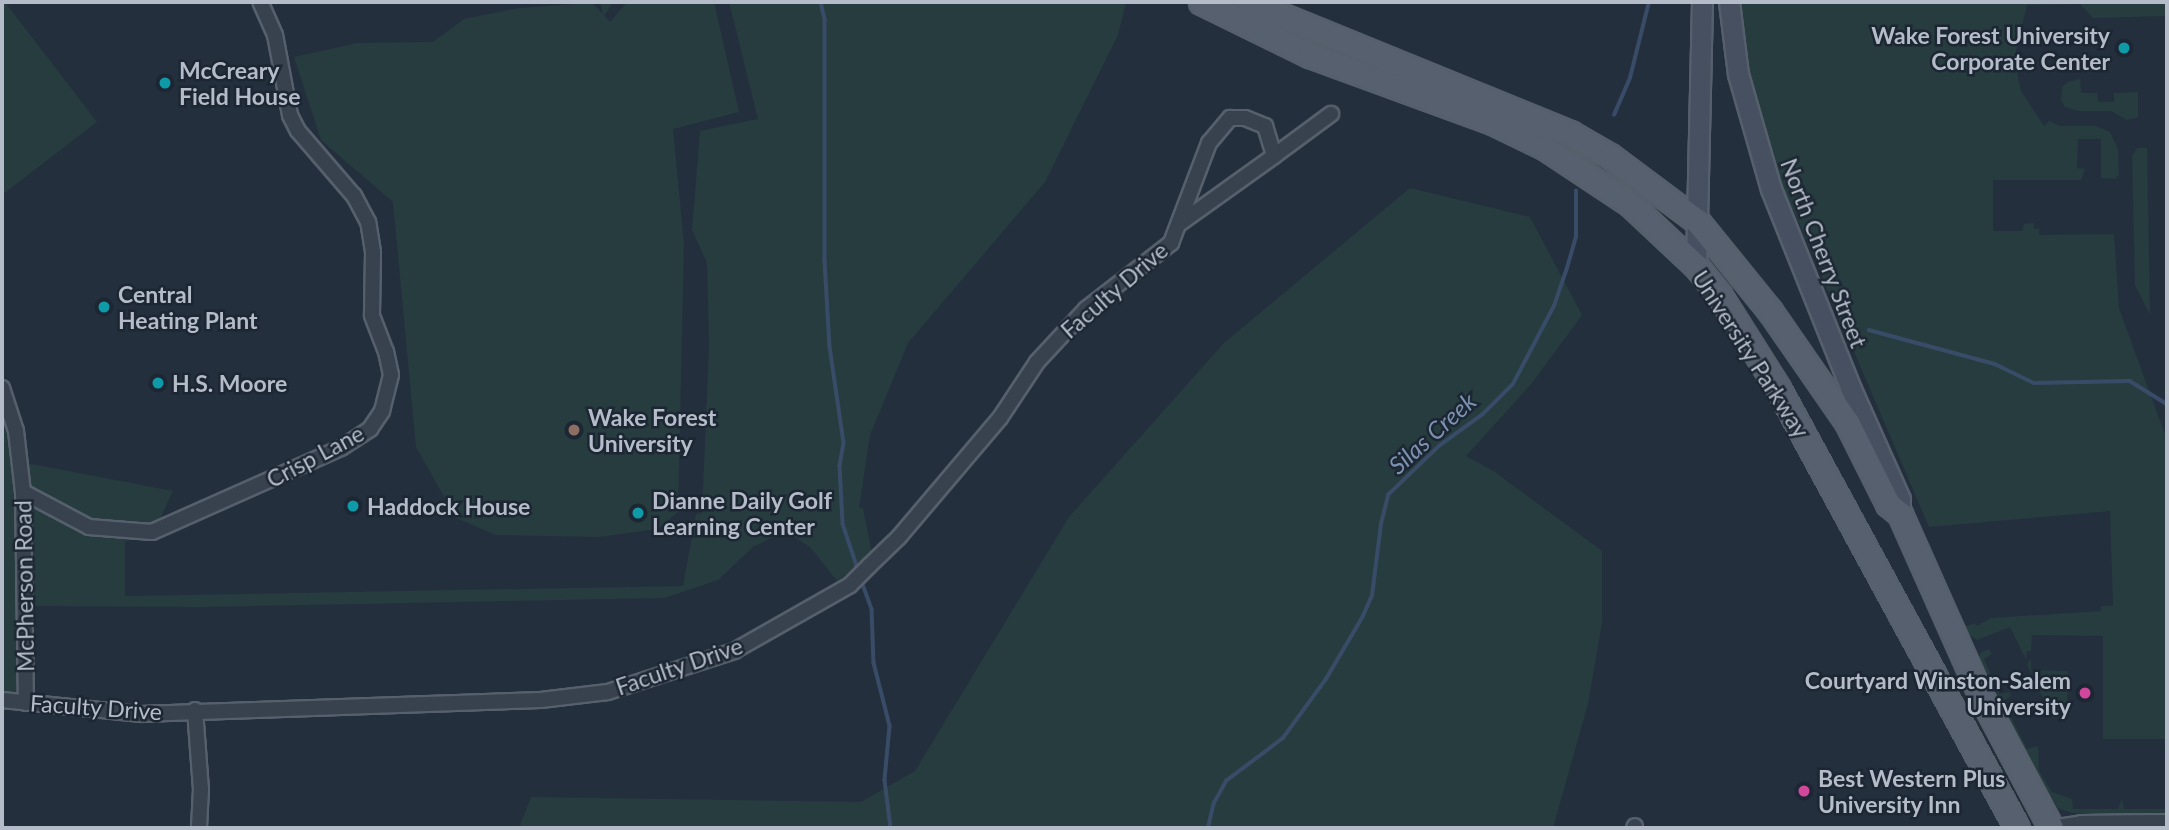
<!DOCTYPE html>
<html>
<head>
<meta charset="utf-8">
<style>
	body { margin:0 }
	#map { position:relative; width:2169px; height:830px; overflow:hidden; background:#242f3e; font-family:Lato,sans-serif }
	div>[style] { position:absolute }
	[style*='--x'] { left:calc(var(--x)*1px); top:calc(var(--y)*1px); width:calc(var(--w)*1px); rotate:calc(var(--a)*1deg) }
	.green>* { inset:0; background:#263c3f }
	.stream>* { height:3.5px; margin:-1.75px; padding:0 1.75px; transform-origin:1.75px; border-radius:1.75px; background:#394c67 }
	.roads { filter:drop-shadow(2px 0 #565f6c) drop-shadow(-2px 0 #565f6c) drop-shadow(0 2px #565f6c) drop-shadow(0 -2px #565f6c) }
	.street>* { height:14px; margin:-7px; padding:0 7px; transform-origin:7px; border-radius:7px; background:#38414e }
	.secondary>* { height:19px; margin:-9.5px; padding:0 9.5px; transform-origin:9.5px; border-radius:9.5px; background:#465061 }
	.primary>* { height:23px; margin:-11.5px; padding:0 11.5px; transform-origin:11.5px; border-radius:11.5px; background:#56606e }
	.dots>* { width:19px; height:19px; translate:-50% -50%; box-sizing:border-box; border:4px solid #1d2633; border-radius:50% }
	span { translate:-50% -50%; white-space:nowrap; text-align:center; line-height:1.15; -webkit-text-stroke:5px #1d2633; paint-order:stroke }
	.poi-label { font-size:23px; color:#b4bcc9; font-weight:700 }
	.right { translate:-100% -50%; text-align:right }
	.left { translate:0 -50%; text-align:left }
	.street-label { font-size:23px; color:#b4bcc9 }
	.water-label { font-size:24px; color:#7c92b1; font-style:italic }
	.frame { position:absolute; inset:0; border:4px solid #b4bcc9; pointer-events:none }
</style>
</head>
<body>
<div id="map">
	<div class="green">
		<i style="clip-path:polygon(2px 2px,5px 2px,97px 122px,2px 195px)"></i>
		<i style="clip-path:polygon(600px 2px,613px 2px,604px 16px,610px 22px,627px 2px,714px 2px,739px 112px,673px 129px,684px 244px,678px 512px,658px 529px,599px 537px,496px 535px,456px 518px,416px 447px,393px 202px,321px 140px,294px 57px,357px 43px,433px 42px,464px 19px,519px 8px,592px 3px,603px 14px)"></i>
		<i style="clip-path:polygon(729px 2px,1126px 2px,1118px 35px,1045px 182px,908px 343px,870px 435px,859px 508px,863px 508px,872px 555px,837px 581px,810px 547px,785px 531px,753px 547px,718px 580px,664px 598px,199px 607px,34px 606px,26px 703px,2px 700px,2px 420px,15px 461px,173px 491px,160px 519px,125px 542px,125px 596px,683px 586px,696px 514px,702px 513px,709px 346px,707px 263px,692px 230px,700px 131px,758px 119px)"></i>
		<i style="clip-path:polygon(1736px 2px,2167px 2px,2167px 16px,2093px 18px,2080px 4px,2027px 5px,2014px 59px,2021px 91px,2044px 126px,2049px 121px,2060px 126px,2096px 126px,2110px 132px,2118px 149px,2119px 175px,2115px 179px,2101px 178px,2101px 139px,2078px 139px,2077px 168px,2085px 169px,2081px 180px,1993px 180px,1993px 231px,2022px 231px,2024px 224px,2034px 223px,2034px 229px,2039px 228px,2039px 235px,2114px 234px,2119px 308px,2167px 440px,2167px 739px,2103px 739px,2103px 636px,2032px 635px,2031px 651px,2027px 651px,2026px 660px,2010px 627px,1977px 640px,1966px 633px,1957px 614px,1958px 612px,1966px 626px,1975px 623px,1977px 626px,1991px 618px,2101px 611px,2101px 606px,2113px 606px,2110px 511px,1929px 527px,1793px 209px,1789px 210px,1781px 189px,1746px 76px)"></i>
		<i style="clip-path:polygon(2080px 79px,2081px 93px,2097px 93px,2098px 102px,2114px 102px,2114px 93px,2138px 92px,2138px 117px,2127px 120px,2111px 111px,2078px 111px,2065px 107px,2061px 100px,2062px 87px,2068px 82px)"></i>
		<i style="clip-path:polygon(2137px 148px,2147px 148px,2150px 315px,2135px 285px,2132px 156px)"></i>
		<i style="clip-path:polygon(1410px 188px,1530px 217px,1582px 315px,1532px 383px,1466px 456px,1495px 472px,1602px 551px,1602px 623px,1588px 704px,1553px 828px,519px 828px,531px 797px,861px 802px,915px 771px,1069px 517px,1224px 343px)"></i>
		<i style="clip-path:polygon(1989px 649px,1992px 654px,1984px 659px,2000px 694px,2010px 692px,2011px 696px,2003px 701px,2027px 749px,2038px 746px,2039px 771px,2052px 792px,2072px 799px,2073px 809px,2118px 809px,2122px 799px,2124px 809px,2167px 809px,2167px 813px,2072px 813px,2058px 808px,2026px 756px,1978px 660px,1980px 653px)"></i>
		<i style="clip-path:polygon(2031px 659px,2031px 670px,2068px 671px,2067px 716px,2052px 718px,2027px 664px)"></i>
	</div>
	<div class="stream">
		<i style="--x:821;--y:2;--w:18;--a:77"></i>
		<i style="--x:825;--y:20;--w:241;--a:90"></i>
		<i style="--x:825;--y:261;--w:86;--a:86.7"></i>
		<i style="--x:830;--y:347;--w:97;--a:81.7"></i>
		<i style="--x:844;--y:443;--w:23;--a:100"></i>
		<i style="--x:840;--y:466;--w:58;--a:87"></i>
		<i style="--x:843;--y:524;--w:51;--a:71.6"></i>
		<i style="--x:1614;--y:115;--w:40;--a:-66.6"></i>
		<i style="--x:1630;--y:78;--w:78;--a:-76"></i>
		<i style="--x:1869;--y:330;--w:131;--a:15.1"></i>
		<i style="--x:1995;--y:364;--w:43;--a:26"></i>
		<i style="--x:2034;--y:383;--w:96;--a:-1.2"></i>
		<i style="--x:2130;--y:381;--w:44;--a:31.9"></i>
		<i style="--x:861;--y:579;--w:32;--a:70"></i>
		<i style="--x:872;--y:609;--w:54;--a:87.9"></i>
		<i style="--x:874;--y:663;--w:65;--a:75.7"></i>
		<i style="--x:890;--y:726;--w:54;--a:95.3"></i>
		<i style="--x:885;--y:780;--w:48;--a:82.9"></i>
		<i style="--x:1208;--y:828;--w:26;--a:-77"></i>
		<i style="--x:1214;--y:803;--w:25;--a:-61"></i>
		<i style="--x:1226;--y:781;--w:71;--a:-37"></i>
		<i style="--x:1283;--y:738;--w:73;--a:-53.9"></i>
		<i style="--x:1326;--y:679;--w:71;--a:-59.5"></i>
		<i style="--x:1362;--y:618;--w:24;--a:-66"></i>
		<i style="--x:1372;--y:596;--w:73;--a:-82.9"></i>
		<i style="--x:1381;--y:524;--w:30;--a:-76"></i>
		<i style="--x:1388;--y:495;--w:71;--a:-43.9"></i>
		<i style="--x:1439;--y:446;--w:54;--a:-36"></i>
		<i style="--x:1483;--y:414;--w:42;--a:-45"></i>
		<i style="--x:1513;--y:384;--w:88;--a:-62.3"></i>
		<i style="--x:1554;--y:306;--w:40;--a:-71.1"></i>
		<i style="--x:1567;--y:268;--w:32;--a:-74"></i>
		<i style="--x:1576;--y:237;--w:46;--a:-90"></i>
	</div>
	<div class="roads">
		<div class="street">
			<i style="--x:1274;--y:156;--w:71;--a:-36.4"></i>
			<i style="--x:2;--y:388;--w:45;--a:72"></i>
			<i style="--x:16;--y:431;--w:61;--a:83.5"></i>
			<i style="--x:23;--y:492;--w:211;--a:89.2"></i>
			<i style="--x:23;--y:492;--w:75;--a:27.9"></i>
			<i style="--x:89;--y:527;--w:63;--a:4.5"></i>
			<i style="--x:152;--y:532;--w:207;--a:-24"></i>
			<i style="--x:341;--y:448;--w:35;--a:-33"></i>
			<i style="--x:370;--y:429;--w:22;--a:-56"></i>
			<i style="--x:382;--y:411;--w:37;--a:-76"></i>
			<i style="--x:391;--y:375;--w:24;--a:-102"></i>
			<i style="--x:386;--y:352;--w:40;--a:-111"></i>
			<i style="--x:372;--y:315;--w:63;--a:-89.1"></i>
			<i style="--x:373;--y:252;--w:30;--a:-99"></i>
			<i style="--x:368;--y:222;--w:30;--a:-118"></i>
			<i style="--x:354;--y:196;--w:86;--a:-130.7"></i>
			<i style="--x:298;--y:131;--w:18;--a:-117"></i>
			<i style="--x:290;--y:115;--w:81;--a:-100.6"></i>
			<i style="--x:275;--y:35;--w:36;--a:-114"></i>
			<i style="--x:2;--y:700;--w:140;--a:5.8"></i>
			<i style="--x:141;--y:714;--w:400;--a:-2"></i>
			<i style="--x:541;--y:700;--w:67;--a:-6.8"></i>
			<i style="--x:608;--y:692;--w:133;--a:-18"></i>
			<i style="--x:734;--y:651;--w:133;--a:-29.6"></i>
			<i style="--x:850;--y:585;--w:28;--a:-45"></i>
			<i style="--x:870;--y:565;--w:40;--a:-44"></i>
			<i style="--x:899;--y:537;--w:156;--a:-49.7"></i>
			<i style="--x:1000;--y:418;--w:67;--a:-56.5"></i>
			<i style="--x:1037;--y:362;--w:72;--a:-47.2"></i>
			<i style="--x:1086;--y:309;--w:108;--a:-37.8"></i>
			<i style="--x:1171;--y:243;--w:107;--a:-69.2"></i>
			<i style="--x:1209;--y:143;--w:33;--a:-50"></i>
			<i style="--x:1230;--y:118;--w:15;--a:0"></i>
			<i style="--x:1245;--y:118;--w:22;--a:22"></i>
			<i style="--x:1265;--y:126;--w:31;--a:73"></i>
			<i style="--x:1274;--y:156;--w:117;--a:144.4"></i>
			<i style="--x:195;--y:710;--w:79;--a:85.7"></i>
			<i style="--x:201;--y:789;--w:39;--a:93"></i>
			<i style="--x:1634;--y:828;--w:2;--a:-63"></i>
			<i style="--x:2051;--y:828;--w:30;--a:-9"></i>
			<i style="--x:2081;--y:823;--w:86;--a:-0.7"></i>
		</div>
		<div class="secondary">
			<i style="--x:1729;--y:2;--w:73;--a:82.9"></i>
			<i style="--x:1738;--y:74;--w:120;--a:74"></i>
			<i style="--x:1771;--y:189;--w:215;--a:68.2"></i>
			<i style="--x:1851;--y:389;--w:120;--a:66"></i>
			<i style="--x:1900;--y:499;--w:15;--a:90"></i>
			<i style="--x:1696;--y:266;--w:264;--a:-88.7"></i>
		</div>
		<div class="primary">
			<i style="--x:1201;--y:2;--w:120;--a:26.1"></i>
			<i style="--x:1309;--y:55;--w:195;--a:20.1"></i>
			<i style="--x:1492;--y:122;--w:58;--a:25.7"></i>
			<i style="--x:1544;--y:147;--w:103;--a:33.5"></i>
			<i style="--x:1630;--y:204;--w:91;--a:43.2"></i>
			<i style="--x:1696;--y:266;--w:38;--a:51"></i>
			<i style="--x:1720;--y:296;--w:109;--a:57.8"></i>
			<i style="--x:1778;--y:388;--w:501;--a:61.49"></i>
			<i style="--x:1249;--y:2;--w:347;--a:22.2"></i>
			<i style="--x:1570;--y:133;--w:46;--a:29.9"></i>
			<i style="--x:1610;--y:156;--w:109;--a:36.8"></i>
			<i style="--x:1697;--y:221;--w:116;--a:51"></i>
			<i style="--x:1770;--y:311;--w:135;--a:55.3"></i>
			<i style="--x:1847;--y:422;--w:92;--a:63.4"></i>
			<i style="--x:1888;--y:504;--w:16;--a:40"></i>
			<i style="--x:1900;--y:514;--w:201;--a:66"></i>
			<i style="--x:1982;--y:698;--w:147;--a:62"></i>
		</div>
	</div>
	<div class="dots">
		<i style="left:2124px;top:48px;background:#0f9aa8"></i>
		<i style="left:165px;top:83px;background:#0f9aa8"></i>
		<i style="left:104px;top:307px;background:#0f9aa8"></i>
		<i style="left:158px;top:383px;background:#0f9aa8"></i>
		<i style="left:574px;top:430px;background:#8d6e63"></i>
		<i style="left:353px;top:506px;background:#0f9aa8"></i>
		<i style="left:638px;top:513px;background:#0f9aa8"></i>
		<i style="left:2085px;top:693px;background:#d1479c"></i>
		<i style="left:1804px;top:791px;background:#d1479c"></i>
	</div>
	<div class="poi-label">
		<span class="right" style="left:2110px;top:48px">Wake Forest University<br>Corporate Center</span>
		<span class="left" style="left:179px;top:83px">McCreary<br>Field House</span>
		<span class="left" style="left:118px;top:307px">Central<br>Heating Plant</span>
		<span class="left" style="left:172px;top:383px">H.S. Moore</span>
		<span class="left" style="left:588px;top:430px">Wake Forest<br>University</span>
		<span class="left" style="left:652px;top:513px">Dianne Daily Golf<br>Learning Center</span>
		<span class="left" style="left:367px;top:506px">Haddock House</span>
		<span class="right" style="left:2071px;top:693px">Courtyard Winston-Salem<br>University</span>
		<span class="left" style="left:1818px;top:791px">Best Western Plus<br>University Inn</span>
	</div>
	<div class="street-label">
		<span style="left:1824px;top:253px;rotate:69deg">North Cherry Street</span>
		<span style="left:1114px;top:290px;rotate:-41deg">Faculty Drive</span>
		<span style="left:1751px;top:354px;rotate:57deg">University Parkway</span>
		<span style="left:315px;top:456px;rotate:-28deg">Crisp Lane</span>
		<span style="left:24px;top:586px;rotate:-91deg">McPherson Road</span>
		<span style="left:679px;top:666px;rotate:-19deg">Faculty Drive</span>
		<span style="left:96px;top:707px;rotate:4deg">Faculty Drive</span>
	</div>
	<div class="water-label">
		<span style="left:1432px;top:433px;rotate:-42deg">Silas Creek</span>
	</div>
	<div class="frame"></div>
</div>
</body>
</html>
